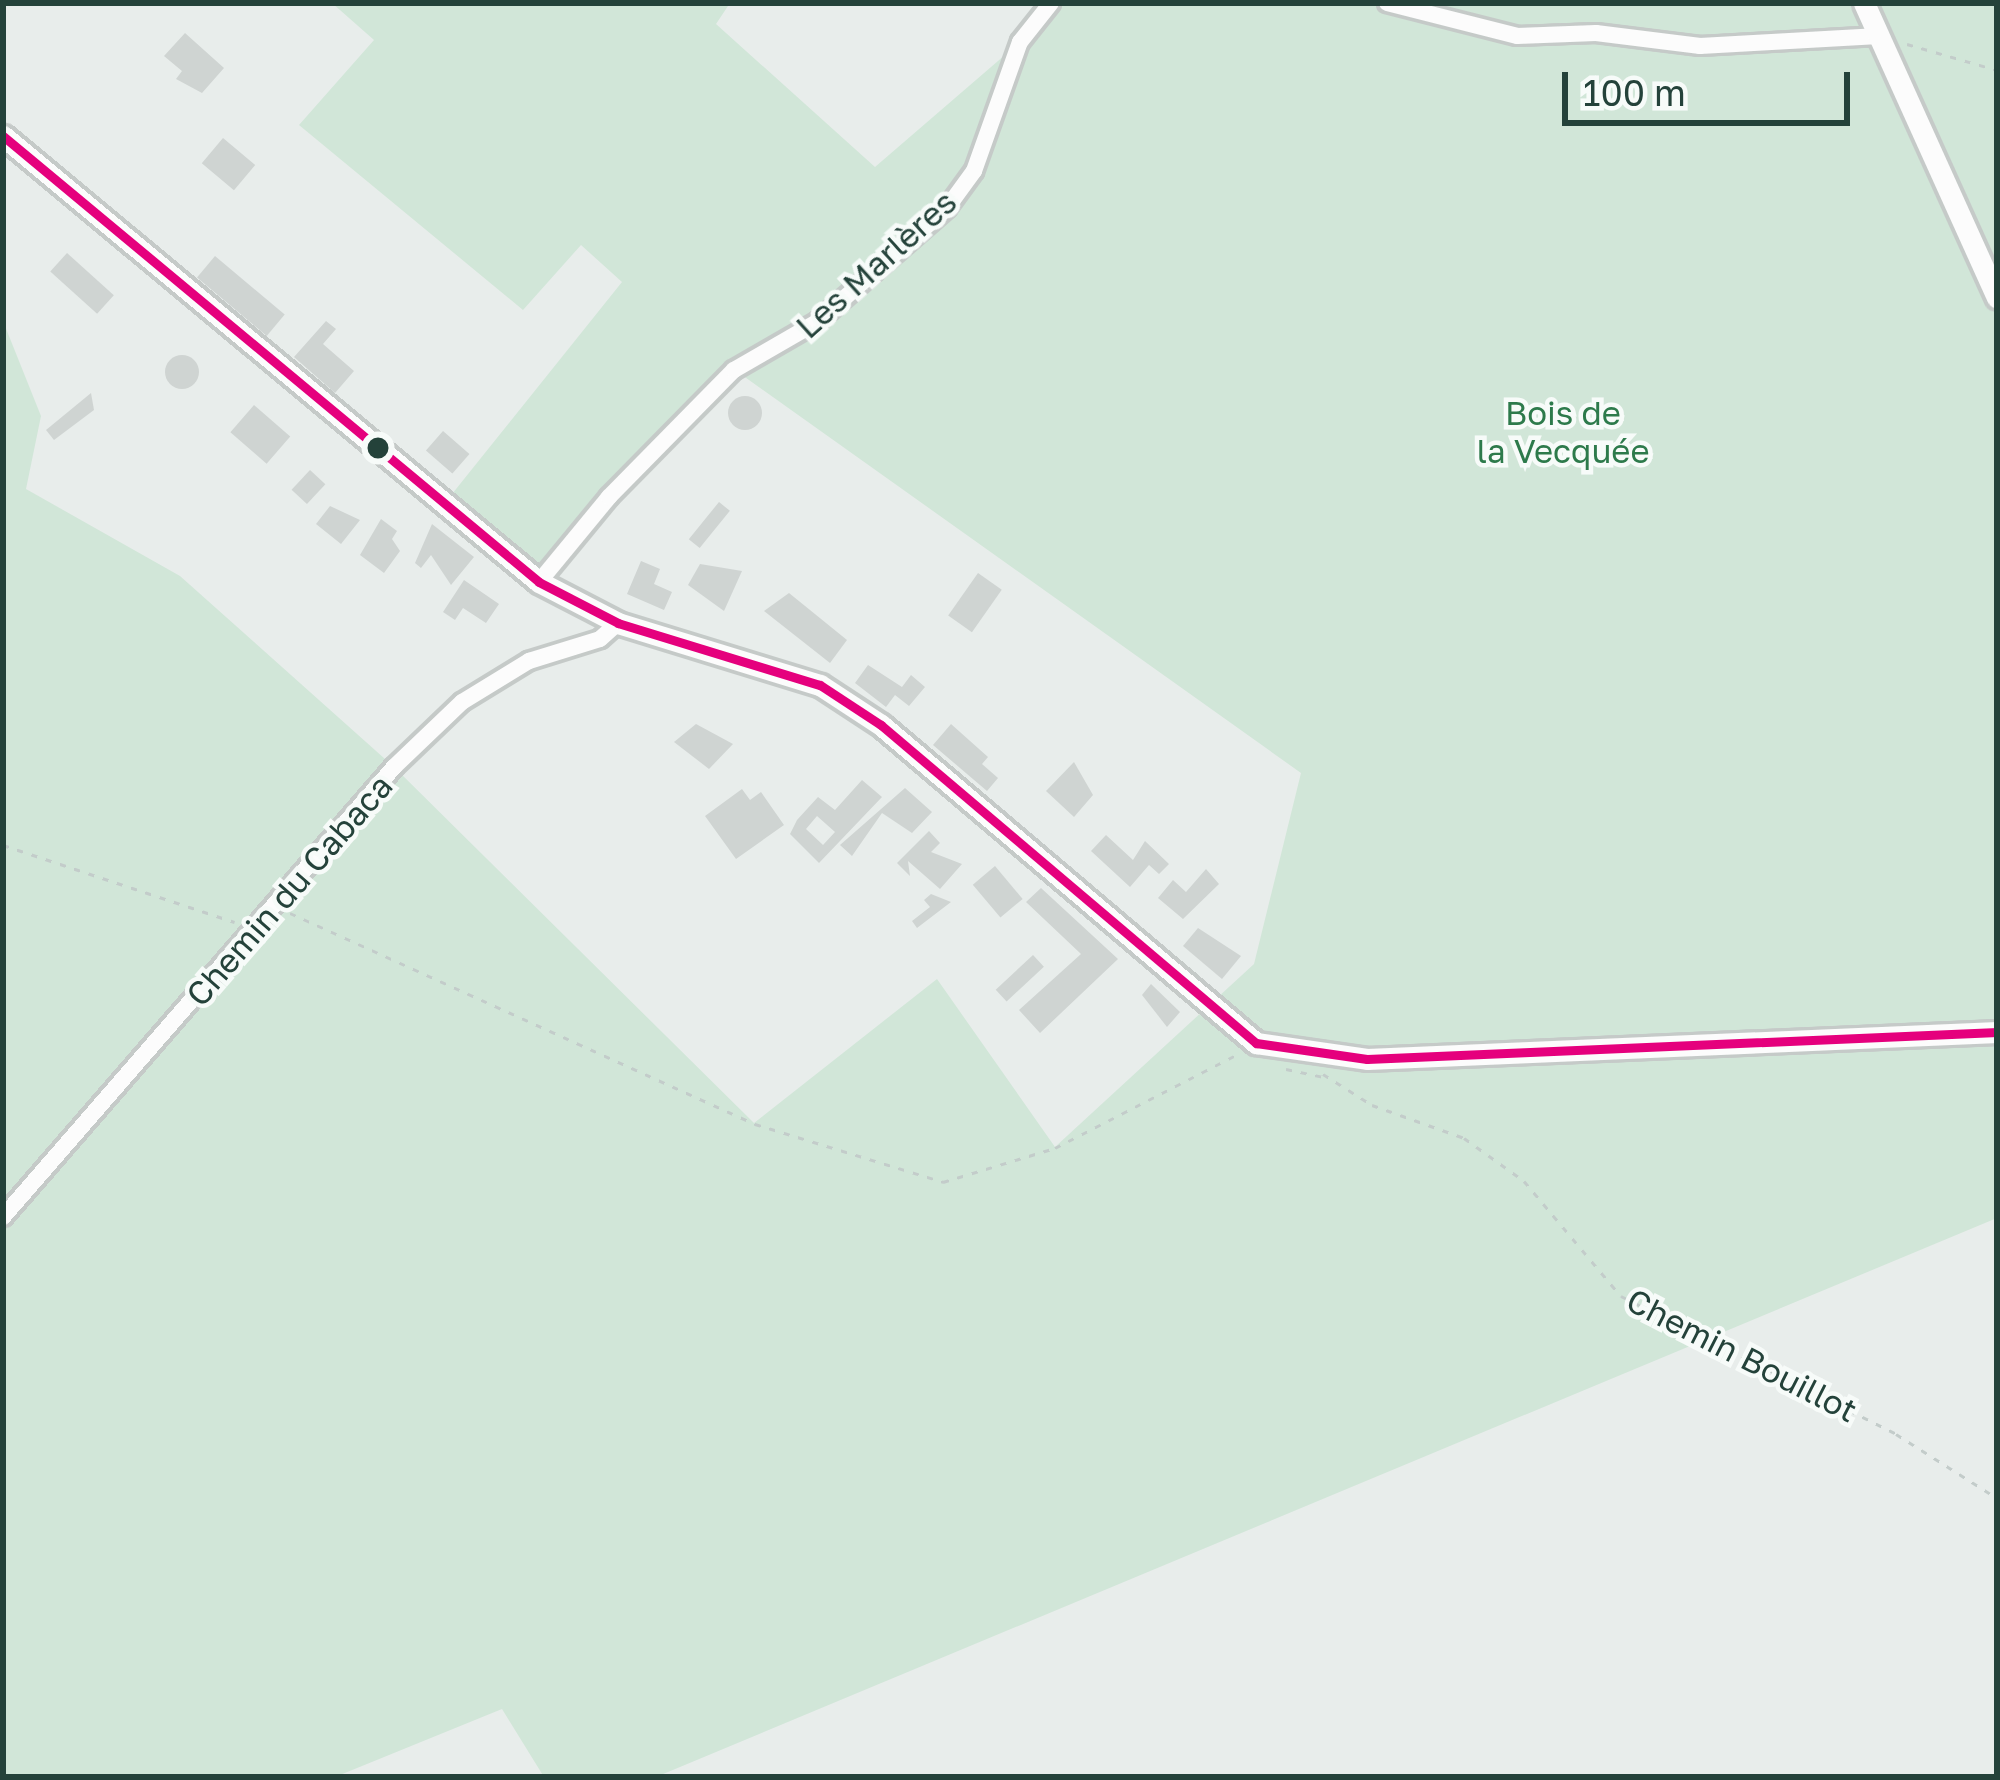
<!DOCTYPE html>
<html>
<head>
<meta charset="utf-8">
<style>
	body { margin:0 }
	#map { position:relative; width:2000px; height:1780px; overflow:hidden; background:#e8edeb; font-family:"Golos Text",sans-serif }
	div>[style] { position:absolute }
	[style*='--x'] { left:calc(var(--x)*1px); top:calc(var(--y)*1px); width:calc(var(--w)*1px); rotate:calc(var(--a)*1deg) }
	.green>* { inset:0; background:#d1e6d8 }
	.building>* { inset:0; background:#cfd4d2; transform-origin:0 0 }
	.round { border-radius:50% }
	.path>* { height:3px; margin-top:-1.5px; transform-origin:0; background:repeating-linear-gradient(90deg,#c3ccca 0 6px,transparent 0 15px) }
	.roads { filter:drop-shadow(3px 0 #c5cac8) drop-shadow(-3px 0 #c5cac8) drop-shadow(0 3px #c5cac8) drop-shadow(0 -3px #c5cac8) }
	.minor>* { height:16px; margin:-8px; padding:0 8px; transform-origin:8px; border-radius:8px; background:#fcfcfc }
	.tertiary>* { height:21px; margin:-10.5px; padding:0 10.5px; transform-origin:10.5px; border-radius:10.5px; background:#fcfcfc }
	.secondary>* { height:21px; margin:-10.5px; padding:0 10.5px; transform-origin:10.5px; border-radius:10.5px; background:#fcfcfc }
	.bus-1>* { height:9px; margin:-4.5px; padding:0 4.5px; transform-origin:4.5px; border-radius:4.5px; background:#e5007d }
	.dots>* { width:33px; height:33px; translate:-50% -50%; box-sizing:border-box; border:6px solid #f7fbf9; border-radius:50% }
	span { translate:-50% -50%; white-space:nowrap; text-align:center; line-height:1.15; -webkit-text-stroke:9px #f7fbf9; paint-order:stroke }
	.street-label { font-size:33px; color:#24423a }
	.park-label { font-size:33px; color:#2d7a4b }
	.frame { position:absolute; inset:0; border:6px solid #24423a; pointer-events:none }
	.scale { position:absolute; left:1562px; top:72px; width:288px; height:54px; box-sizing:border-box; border:6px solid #24423a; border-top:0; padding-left:15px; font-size:36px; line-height:42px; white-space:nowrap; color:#24423a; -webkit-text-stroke:9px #f7fbf9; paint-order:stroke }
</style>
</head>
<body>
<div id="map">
	<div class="green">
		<i style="clip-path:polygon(332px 3px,730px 3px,716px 24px,875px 167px,1020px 42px,1051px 3px,1997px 3px,1997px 1218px,656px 1777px,544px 1777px,502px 1709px,335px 1777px,3px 1777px,3px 321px,41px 416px,26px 489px,180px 576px,394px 767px,754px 1123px,937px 979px,1055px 1147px,1254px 964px,1301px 773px,735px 370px,539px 582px,444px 504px,622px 282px,581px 245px,523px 310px,299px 125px,374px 40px)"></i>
	</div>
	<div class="building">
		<i style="clip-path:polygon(185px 33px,224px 68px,202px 93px,176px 79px,182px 71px,164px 56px)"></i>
		<i style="left:223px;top:138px;width:42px;height:33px;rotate:40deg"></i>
		<i style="left:67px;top:253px;width:63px;height:25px;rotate:42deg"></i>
		<i style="left:215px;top:256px;width:91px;height:28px;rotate:40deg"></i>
		<i style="clip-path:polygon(326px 321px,336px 329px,323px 344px,354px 371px,335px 393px,294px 357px)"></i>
		<i class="round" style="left:165px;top:355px;width:34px;height:34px"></i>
		<i style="clip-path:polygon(91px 393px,94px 410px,54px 440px,46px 430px)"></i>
		<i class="round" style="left:728px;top:396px;width:34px;height:34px"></i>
		<i style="left:254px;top:405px;width:48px;height:36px;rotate:41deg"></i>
		<i style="left:443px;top:431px;width:35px;height:26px;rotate:41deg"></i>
		<i style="left:310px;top:470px;width:21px;height:27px;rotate:43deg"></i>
		<i style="left:719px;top:502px;width:14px;height:48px;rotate:39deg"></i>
		<i style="clip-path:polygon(330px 506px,360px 520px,341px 544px,316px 524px)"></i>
		<i style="clip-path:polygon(381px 519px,397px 531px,392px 539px,400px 551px,384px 573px,360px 555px)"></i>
		<i style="clip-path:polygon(432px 524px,474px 557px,451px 585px,431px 555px,421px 568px,415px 563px)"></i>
		<i style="clip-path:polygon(641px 561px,660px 569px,654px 584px,672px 592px,664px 610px,627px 594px)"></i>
		<i style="clip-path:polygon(700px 564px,742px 571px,724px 611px,688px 585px)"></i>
		<i style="left:978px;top:573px;width:29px;height:52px;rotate:35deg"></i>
		<i style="clip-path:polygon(464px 580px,499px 604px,486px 623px,463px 608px,455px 620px,443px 612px)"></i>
		<i style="clip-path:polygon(789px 593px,847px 640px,830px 663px,764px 611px)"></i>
		<i style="clip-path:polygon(868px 665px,902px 687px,911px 675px,925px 687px,909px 706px,895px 695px,886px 707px,855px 683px)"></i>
		<i style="clip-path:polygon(696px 724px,733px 744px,709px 769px,674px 742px)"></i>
		<i style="clip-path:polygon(951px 724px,988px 757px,982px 764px,998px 778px,987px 791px,933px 745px)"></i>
		<i style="clip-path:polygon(1074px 762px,1093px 795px,1074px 817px,1046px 791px)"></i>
		<i style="clip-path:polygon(evenodd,862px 780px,882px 797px,819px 863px,790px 834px,797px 820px,818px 797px,835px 810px,862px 780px,817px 816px,835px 832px,823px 845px,806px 829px,817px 816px)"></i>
		<i style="clip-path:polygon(905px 788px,932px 812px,912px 833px,882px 813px,852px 856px,840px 845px)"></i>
		<i style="clip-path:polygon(742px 789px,750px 800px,761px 792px,784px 825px,736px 859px,705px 816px)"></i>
		<i style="clip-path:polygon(929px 831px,940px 843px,931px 852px,962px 864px,940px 889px,908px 861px,910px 876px,897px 863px)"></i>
		<i style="clip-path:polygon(1106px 835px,1133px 860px,1145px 841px,1169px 864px,1159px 874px,1149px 865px,1130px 887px,1091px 851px)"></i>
		<i style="left:995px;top:866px;width:43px;height:29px;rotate:50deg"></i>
		<i style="clip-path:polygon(1206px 869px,1219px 884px,1183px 919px,1158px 898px,1173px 880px,1186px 892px)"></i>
		<i style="clip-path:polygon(1041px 888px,1118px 959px,1040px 1033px,1019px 1010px,1081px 954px,1026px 902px)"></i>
		<i style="clip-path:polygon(931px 894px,951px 902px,917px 928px,912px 921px,930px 907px,924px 900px)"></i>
		<i style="clip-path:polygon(1198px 928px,1241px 956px,1222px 979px,1183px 946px)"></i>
		<i style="left:1033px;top:955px;width:16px;height:51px;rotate:47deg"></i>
		<i style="clip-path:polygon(1151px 984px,1180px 1012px,1167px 1027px,1142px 995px)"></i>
	</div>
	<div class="path">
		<i style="--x:1907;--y:44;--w:94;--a:16.1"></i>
		<i style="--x:3;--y:845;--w:244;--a:18.4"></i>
		<i style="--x:290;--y:913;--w:511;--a:24.41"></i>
		<i style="--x:755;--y:1124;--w:197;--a:17.1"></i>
		<i style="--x:943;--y:1182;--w:117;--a:-16.9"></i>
		<i style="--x:1055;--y:1148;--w:203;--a:-27.2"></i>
		<i style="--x:1286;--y:1069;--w:39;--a:12"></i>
		<i style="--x:1323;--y:1074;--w:58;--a:32.3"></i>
		<i style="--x:1372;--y:1105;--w:98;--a:19.7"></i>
		<i style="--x:1464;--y:1138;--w:74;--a:35.6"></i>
		<i style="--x:1524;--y:1181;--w:150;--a:49.9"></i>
		<i style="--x:1621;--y:1296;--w:308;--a:26.6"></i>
		<i style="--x:1896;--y:1434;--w:120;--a:32.4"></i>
	</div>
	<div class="roads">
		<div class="minor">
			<i style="--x:1387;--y:3;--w:134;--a:14.2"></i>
			<i style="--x:1517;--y:36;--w:79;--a:-2.2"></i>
			<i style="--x:1596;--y:33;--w:105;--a:7.1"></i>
			<i style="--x:1700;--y:46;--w:179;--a:-3.2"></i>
			<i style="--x:539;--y:582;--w:110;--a:-50.5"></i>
			<i style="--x:609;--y:497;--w:178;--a:-45.5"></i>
			<i style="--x:734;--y:370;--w:96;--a:-30"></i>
			<i style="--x:817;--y:322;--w:173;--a:-41.2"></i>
			<i style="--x:947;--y:208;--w:46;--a:-53.9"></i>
			<i style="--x:974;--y:171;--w:137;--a:-70.4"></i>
			<i style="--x:1020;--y:42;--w:50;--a:-51.5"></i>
			<i style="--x:3;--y:1217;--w:596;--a:-49.01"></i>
			<i style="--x:394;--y:767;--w:94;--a:-43.7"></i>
			<i style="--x:462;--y:702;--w:79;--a:-31.5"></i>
			<i style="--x:529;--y:661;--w:74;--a:-17.2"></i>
			<i style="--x:600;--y:639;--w:24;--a:-42"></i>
		</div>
		<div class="tertiary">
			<i style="--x:1864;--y:3;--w:323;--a:65.7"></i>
		</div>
		<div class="secondary">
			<i style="--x:3;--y:136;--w:697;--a:39.76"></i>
			<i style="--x:539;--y:582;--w:89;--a:27.4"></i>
			<i style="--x:618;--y:623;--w:211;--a:17.1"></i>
			<i style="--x:820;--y:685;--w:73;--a:33.3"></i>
			<i style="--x:881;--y:725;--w:492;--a:40.3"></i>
			<i style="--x:1256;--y:1043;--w:112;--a:8.2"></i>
			<i style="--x:1367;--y:1059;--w:631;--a:-2.45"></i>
		</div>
	</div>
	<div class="bus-1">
		<i style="--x:3;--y:136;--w:697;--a:39.76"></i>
		<i style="--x:539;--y:582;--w:89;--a:27.4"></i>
		<i style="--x:618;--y:623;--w:211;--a:17.1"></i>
		<i style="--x:820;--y:685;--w:73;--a:33.3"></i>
		<i style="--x:881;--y:725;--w:492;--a:40.3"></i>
		<i style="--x:1256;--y:1043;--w:112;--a:8.2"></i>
		<i style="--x:1367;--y:1059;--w:631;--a:-2.45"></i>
	</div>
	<div class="dots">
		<i style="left:378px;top:448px;background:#24423a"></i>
	</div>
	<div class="street-label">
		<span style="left:876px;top:264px;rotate:-42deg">Les Marlères</span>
		<span style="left:289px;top:890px;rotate:-49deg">Chemin du Cabaca</span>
		<span style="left:1742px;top:1355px;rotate:27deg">Chemin Bouillot</span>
	</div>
	<div class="park-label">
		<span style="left:1563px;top:432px">Bois de<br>la Vecquée</span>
	</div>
	<div class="frame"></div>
	<div class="scale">100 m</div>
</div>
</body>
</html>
